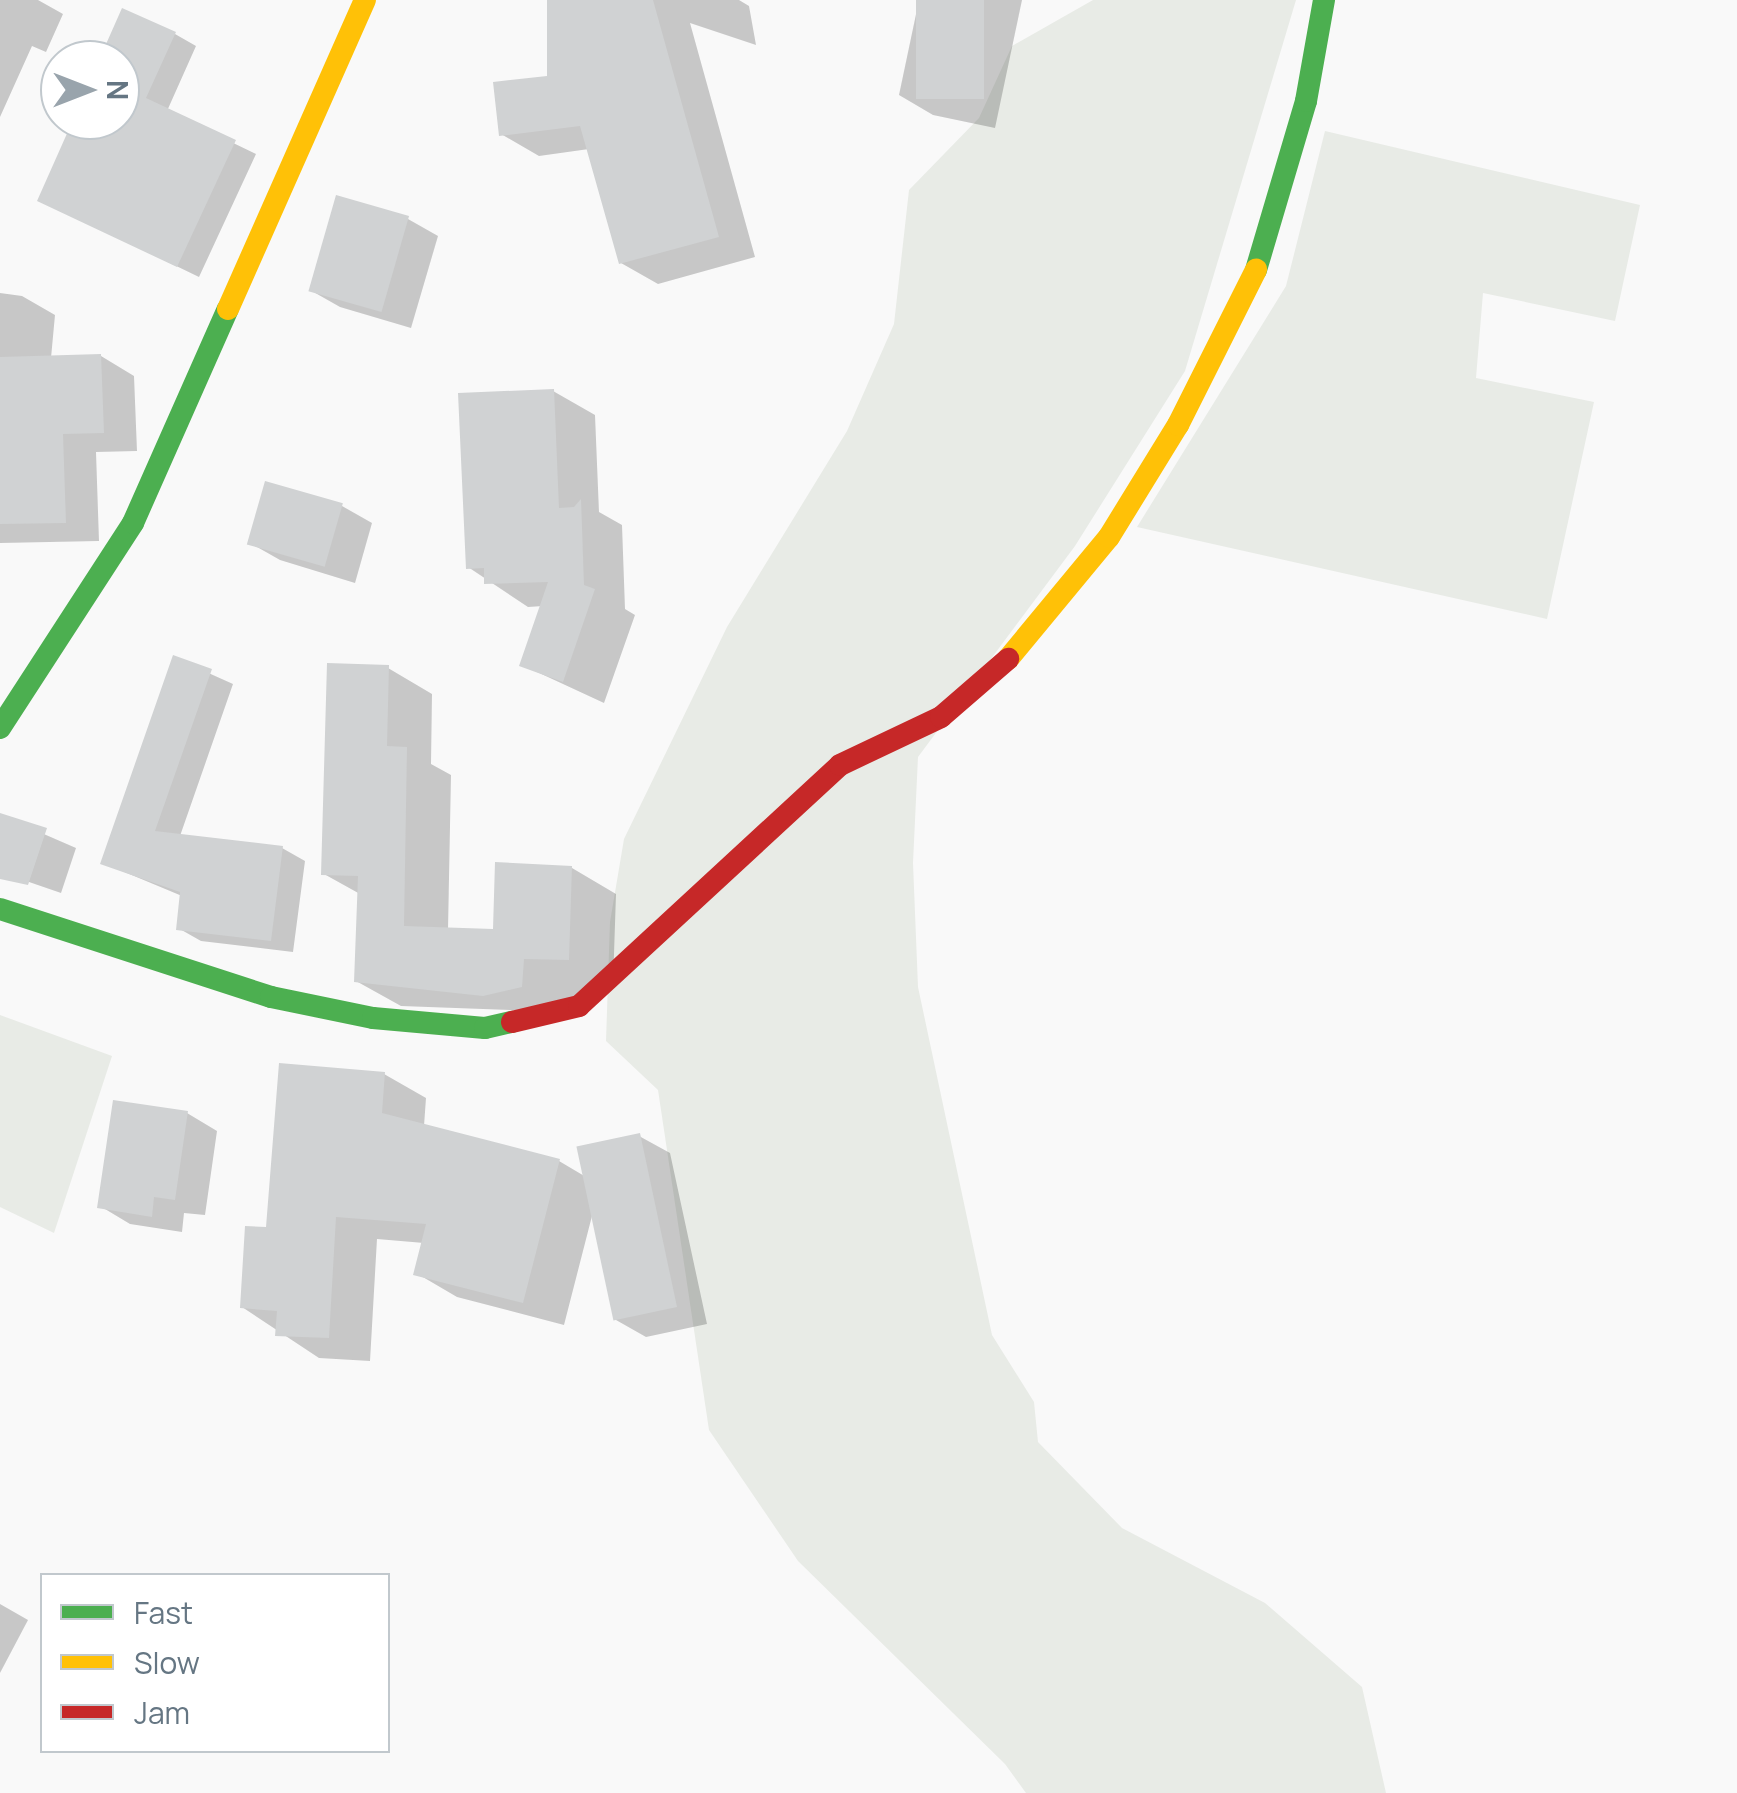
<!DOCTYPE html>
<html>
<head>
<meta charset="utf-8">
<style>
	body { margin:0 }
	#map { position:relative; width:1737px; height:1793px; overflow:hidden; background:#f9f9f9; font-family:Manrope,sans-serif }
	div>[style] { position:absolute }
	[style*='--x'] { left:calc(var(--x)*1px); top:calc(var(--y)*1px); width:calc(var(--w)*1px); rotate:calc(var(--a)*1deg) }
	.green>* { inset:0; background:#e8ebe6 }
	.shadow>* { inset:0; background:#0003 }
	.building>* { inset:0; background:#d0d2d3; transform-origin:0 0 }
	.fast>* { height:22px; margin:-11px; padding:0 11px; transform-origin:11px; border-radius:11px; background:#4caf50 }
	.slow>* { height:22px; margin:-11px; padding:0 11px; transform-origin:11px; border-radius:11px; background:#ffc107 }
	.jam>* { height:22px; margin:-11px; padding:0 11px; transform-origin:11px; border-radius:11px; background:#c62828 }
	span { translate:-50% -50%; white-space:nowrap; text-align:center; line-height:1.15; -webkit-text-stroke:10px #fff; paint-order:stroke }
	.legend { position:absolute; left:40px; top:1573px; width:350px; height:180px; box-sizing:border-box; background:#fff; border:2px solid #c1c8cd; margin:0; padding:12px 18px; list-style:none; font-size:30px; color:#657683 }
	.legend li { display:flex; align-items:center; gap:20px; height:50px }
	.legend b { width:50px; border:2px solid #c1c8cd }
	.north { position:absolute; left:40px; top:40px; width:100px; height:100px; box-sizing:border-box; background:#fff; border:2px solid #c1c8cd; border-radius:50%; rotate:90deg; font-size:28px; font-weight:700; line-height:40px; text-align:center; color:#657683 }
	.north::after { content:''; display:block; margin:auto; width:35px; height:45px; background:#99a4ac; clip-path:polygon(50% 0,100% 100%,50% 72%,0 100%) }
</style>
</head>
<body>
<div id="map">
	<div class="green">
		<i style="clip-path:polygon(1093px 0,1296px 0,1185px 371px,1075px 546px,918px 757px,913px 863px,918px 987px,992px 1335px,1034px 1402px,1038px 1442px,1122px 1528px,1265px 1603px,1362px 1687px,1386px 1793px,1026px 1793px,1005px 1764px,798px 1561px,709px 1430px,658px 1090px,606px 1041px,610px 922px,624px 839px,727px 627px,847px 431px,894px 324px,909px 190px,979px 118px,1012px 46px)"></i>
		<i style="clip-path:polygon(1325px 131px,1640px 205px,1615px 321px,1483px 293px,1476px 378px,1594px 402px,1547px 619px,1137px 527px,1286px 286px)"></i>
		<i style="clip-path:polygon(0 1015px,112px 1056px,54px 1233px,0 1207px)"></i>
	</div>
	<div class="shadow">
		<i style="clip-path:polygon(0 0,38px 0,63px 14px,46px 52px,32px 46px,0 117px)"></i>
		<i style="clip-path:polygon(617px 0,739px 0,749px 6px,756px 45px,690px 23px,755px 257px,658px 284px,621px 263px,589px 149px,539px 156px,501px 134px)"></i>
		<i style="clip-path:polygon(919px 0,1022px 0,995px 128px,933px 115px,899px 95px)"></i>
		<i style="clip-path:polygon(175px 34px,196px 46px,167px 111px,256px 154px,199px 277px,40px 200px,75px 120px,120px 120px,120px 60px,102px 60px)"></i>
		<i style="clip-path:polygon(408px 219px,438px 236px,411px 328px,340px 307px,310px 290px)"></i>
		<i style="clip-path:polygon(0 293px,22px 296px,55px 315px,51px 358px,101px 356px,134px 376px,137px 451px,96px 452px,99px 541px,0 543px)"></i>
		<i style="clip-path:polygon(553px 391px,595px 415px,599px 512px,622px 525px,625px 609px,635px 615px,604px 703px,522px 665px,543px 606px,528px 607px,468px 567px)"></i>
		<i style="clip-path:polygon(266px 484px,342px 506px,372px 523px,355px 583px,280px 560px,250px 543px)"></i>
		<i style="clip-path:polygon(175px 658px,233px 684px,180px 836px,282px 848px,305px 861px,293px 952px,201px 941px,178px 928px,182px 896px,103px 863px)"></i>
		<i style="clip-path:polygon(388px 668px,432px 694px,431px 764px,451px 775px,448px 930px,495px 932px,572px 868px,616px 894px,613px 984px,566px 1012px,401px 1006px,356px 981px,360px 894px,324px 874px)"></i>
		<i style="clip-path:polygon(0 815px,76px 848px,61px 893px,0 872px)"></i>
		<i style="clip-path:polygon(384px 1074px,426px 1098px,424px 1126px,559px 1161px,586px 1177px,639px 1136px,670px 1153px,707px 1324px,646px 1337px,616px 1320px,593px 1212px,564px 1325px,457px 1297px,416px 1273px,424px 1243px,377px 1239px,370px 1361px,319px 1358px,242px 1307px,268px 1230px)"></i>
		<i style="clip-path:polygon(187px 1113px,217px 1131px,205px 1215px,184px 1213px,182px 1232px,130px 1224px,100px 1206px)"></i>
		<i style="clip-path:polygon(0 1604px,28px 1620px,0 1673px)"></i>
	</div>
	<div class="building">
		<i style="clip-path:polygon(547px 0,653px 0,719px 237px,619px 264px,580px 126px,499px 136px,493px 82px,547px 76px)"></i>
		<i style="left:916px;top:0;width:68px;height:99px"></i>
		<i style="clip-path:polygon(122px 8px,176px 32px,146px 98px,236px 140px,177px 267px,37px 201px,73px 120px,120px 120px,120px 60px,99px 60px)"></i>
		<i style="left:336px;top:195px;width:76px;height:100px;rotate:16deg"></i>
		<i style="clip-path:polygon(101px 354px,104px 433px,63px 434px,66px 523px,0 524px,0 357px)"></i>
		<i style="clip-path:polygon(554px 389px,559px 508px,574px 507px,581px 499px,584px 585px,595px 589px,563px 682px,519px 666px,548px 582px,484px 584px,484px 568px,466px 569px,458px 393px)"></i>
		<i style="left:265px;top:481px;width:81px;height:66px;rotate:16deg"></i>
		<i style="clip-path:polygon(173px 655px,212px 669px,155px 831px,283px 846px,271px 941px,176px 930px,180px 892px,100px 864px)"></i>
		<i style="clip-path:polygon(327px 663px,389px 665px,387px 746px,407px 747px,404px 926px,493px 929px,495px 862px,572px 866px,569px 960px,524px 959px,522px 987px,483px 996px,354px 982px,358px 876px,321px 875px)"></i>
		<i style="clip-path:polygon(0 813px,47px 828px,28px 885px,0 879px)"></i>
		<i style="clip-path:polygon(279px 1063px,385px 1072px,382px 1113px,560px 1159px,523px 1303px,413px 1275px,426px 1224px,336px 1217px,329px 1338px,275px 1336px,277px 1311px,240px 1308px,245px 1226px,266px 1227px)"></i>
		<i style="clip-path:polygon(113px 1100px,188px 1111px,175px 1200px,154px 1197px,152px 1217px,97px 1208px)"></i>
		<i style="left:640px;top:1133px;width:178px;height:65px;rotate:78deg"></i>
	</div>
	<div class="fast">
		<i style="--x:1256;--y:270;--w:176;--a:-73.5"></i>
		<i style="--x:1306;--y:101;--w:103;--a:-79.9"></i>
		<i style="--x:0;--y:728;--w:244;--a:-57"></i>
		<i style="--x:133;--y:523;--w:234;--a:-66.1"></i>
		<i style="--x:0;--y:909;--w:285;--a:18"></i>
		<i style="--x:271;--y:997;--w:104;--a:11.6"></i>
		<i style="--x:373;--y:1018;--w:112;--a:5.1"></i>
		<i style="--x:485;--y:1028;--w:28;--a:-13"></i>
	</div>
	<div class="slow">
		<i style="--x:228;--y:309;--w:338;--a:-66.1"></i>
		<i style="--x:1008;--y:659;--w:158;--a:-50.4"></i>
		<i style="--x:1109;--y:537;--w:132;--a:-58.4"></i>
		<i style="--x:1178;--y:425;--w:174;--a:-63.3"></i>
	</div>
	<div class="jam">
		<i style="--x:512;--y:1022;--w:69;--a:-13.4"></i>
		<i style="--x:579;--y:1006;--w:355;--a:-42.7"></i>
		<i style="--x:840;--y:765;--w:112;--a:-25.4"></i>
		<i style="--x:941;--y:717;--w:89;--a:-40.9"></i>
	</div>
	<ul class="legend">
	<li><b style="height:12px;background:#4caf50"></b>Fast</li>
	<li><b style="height:12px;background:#ffc107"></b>Slow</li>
	<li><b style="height:12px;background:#c62828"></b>Jam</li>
	</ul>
	<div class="north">N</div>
</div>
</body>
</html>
